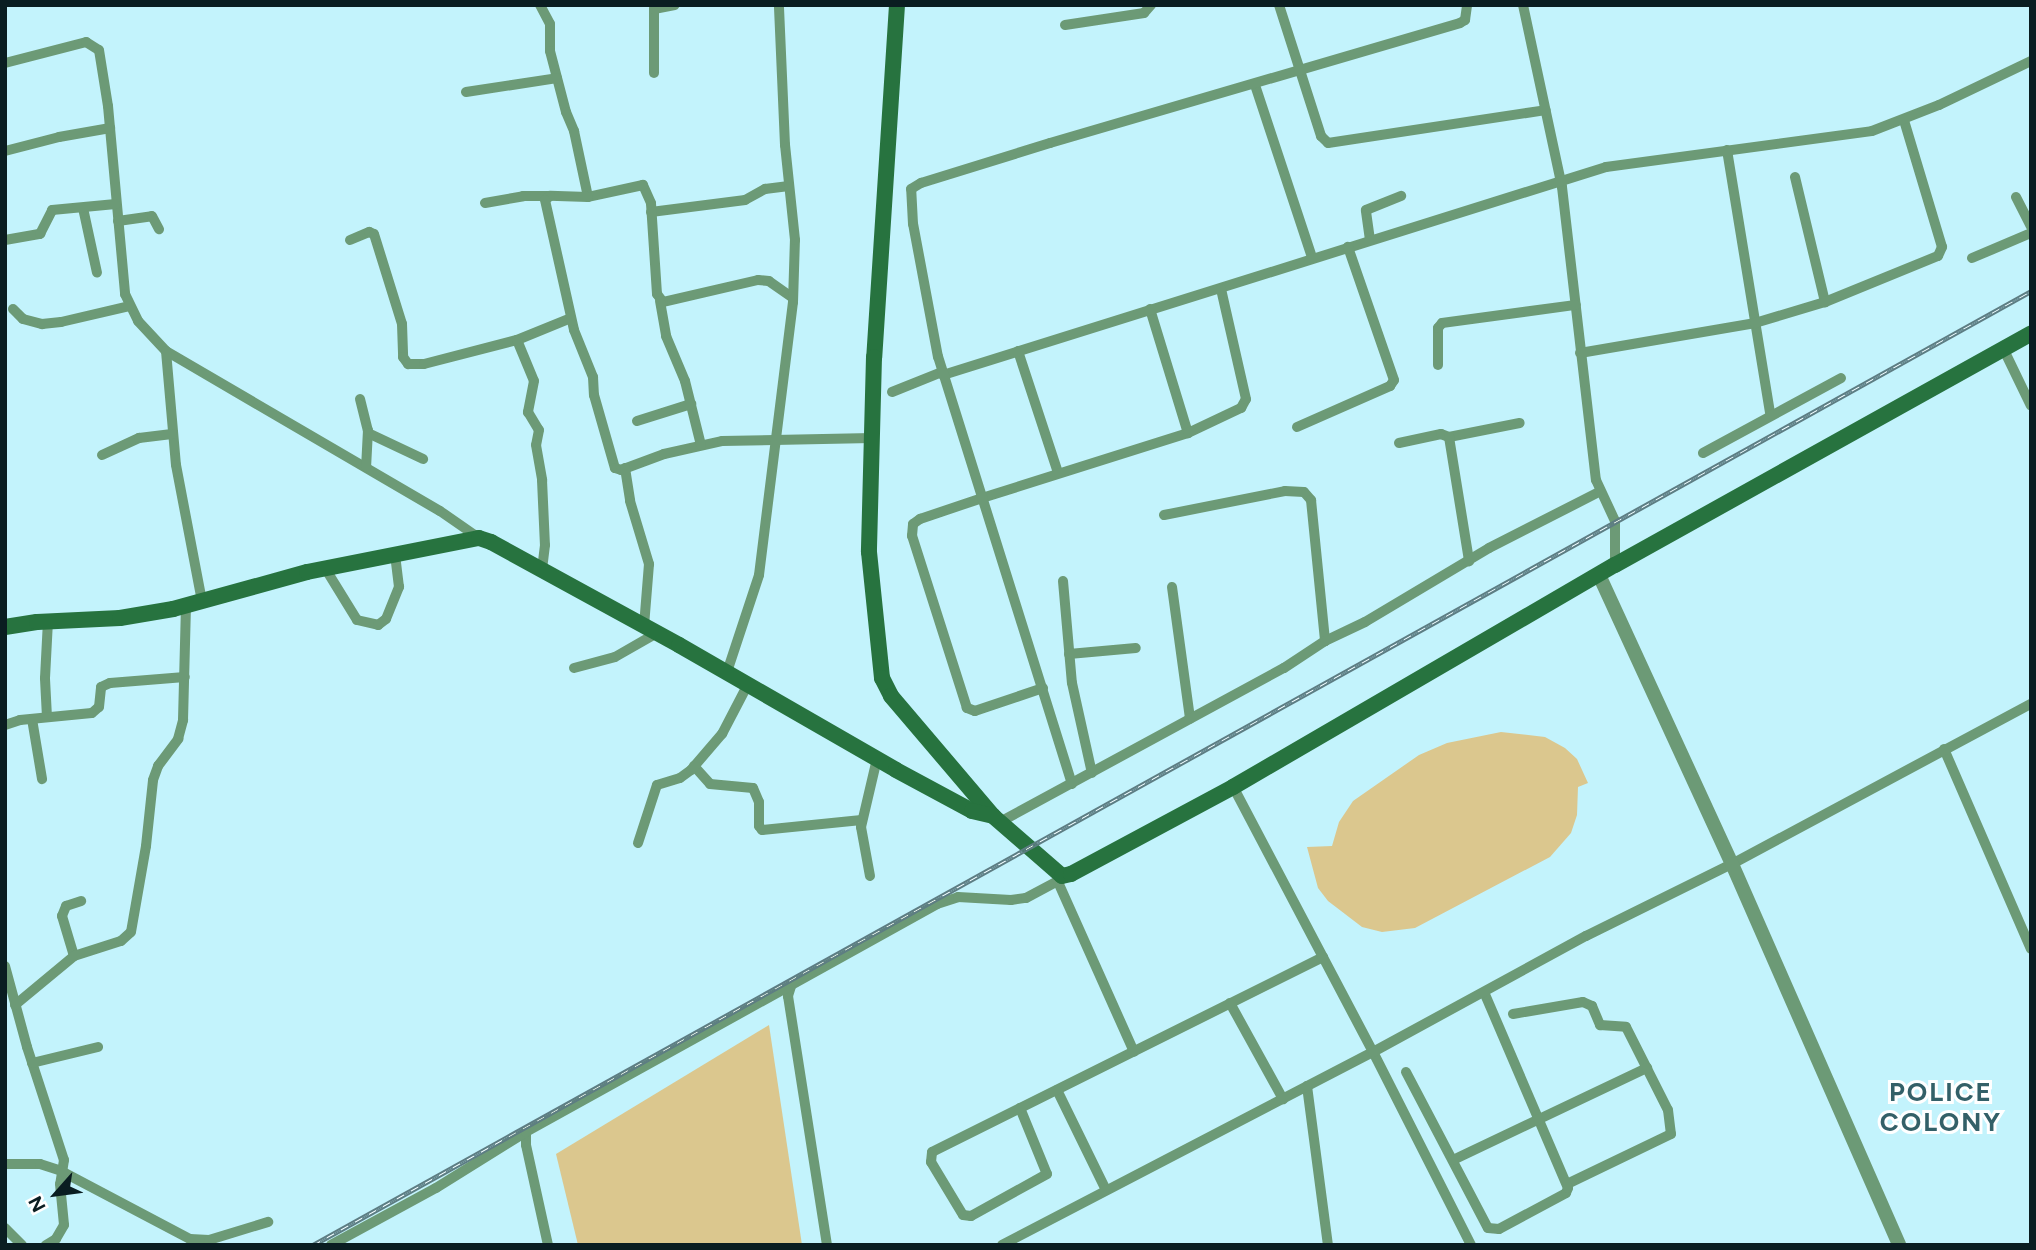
<!DOCTYPE html>
<html>
<head>
<meta charset="utf-8">
<style>
	body { margin:0 }
	#map { position:relative; width:2036px; height:1250px; overflow:hidden; background:#c3f3fc; font-family:Figtree,sans-serif }
	div>[style] { position:absolute }
	[style*='--x'] { left:calc(var(--x)*1px); top:calc(var(--y)*1px); width:calc(var(--w)*1px); rotate:calc(var(--a)*1deg) }
	.green>* { inset:0; background:#dbc78e }
	.minor>* { height:10px; margin:-5px; padding:0 5px; transform-origin:5px; border-radius:5px; background:#6c9a76 }
	.tertiary>* { height:14px; margin:-7px; padding:0 7px; transform-origin:7px; border-radius:7px; background:#6c9a76 }
	.secondary>* { height:16px; margin:-8px; padding:0 8px; transform-origin:8px; border-radius:8px; background:#27733f }
	.rail>* { height:5px; margin-top:-2.5px; transform-origin:0; background:repeating-linear-gradient(90deg,#fff 0 8px,#5d7d83 0 16px); box-sizing:border-box; border-block:2px solid #5d7d83 }
	span { translate:-50% -50%; white-space:nowrap; text-align:center; line-height:1.15; -webkit-text-stroke:6px #fff; paint-order:stroke }
	.district-label { font-size:26px; color:#336068; font-weight:700; letter-spacing:2px }
	.frame { position:absolute; inset:0; border:7px solid #0a1d21; pointer-events:none }
	.north { position:absolute; left:21px; top:1159px; width:70px; height:70px; -webkit-text-stroke:5px #fff; paint-order:stroke; rotate:242deg; font-size:19px; font-weight:700; line-height:28px; text-align:center; color:#0a1d21 }
	.north::after { content:''; display:block; margin:auto; width:24px; height:32px; background:#0a1d21; clip-path:polygon(50% 0,100% 100%,50% 72%,0 100%) }
</style>
</head>
<body>
<div id="map">
	<div class="green">
		<i style="clip-path:polygon(1501px 732px,1545px 737px,1565px 748px,1577px 759px,1588px 783px,1578px 787px,1577px 815px,1571px 833px,1550px 857px,1415px 928px,1382px 932px,1362px 927px,1328px 901px,1318px 888px,1307px 847px,1332px 846px,1339px 822px,1353px 801px,1419px 755px,1447px 743px)"></i>
		<i style="clip-path:polygon(769px 1025px,802px 1245px,578px 1245px,556px 1154px)"></i>
	</div>
	<div class="minor">
		<i style="--x:540;--y:5;--w:21;--a:62"></i>
		<i style="--x:550;--y:24;--w:27;--a:90"></i>
		<i style="--x:550;--y:51;--w:63;--a:75.3"></i>
		<i style="--x:566;--y:112;--w:21;--a:67"></i>
		<i style="--x:574;--y:131;--w:67;--a:78"></i>
		<i style="--x:1279;--y:5;--w:138;--a:72.2"></i>
		<i style="--x:1321;--y:136;--w:10;--a:45"></i>
		<i style="--x:1328;--y:143;--w:220;--a:-8.6"></i>
		<i style="--x:1523;--y:5;--w:186;--a:77.9"></i>
		<i style="--x:1562;--y:187;--w:295;--a:83.4"></i>
		<i style="--x:1596;--y:480;--w:45;--a:65.1"></i>
		<i style="--x:1615;--y:521;--w:44;--a:90"></i>
		<i style="--x:1065;--y:25;--w:80;--a:-8.6"></i>
		<i style="--x:1144;--y:13;--w:11;--a:-49"></i>
		<i style="--x:5;--y:63;--w:84;--a:-14.5"></i>
		<i style="--x:86;--y:42;--w:15;--a:32"></i>
		<i style="--x:99;--y:50;--w:57;--a:80.9"></i>
		<i style="--x:108;--y:106;--w:189;--a:84.8"></i>
		<i style="--x:125;--y:294;--w:30;--a:64"></i>
		<i style="--x:138;--y:321;--w:41;--a:47"></i>
		<i style="--x:166;--y:351;--w:317;--a:30.3"></i>
		<i style="--x:440;--y:511;--w:47;--a:34.7"></i>
		<i style="--x:654;--y:73;--w:64;--a:-90"></i>
		<i style="--x:654;--y:9;--w:21;--a:-11"></i>
		<i style="--x:1255;--y:85;--w:181;--a:71.7"></i>
		<i style="--x:466;--y:92;--w:92;--a:-8.7"></i>
		<i style="--x:1727;--y:150;--w:267;--a:80.7"></i>
		<i style="--x:5;--y:151;--w:56;--a:-14.5"></i>
		<i style="--x:59;--y:137;--w:52;--a:-10"></i>
		<i style="--x:1795;--y:177;--w:129;--a:76.5"></i>
		<i style="--x:2016;--y:197;--w:33;--a:63"></i>
		<i style="--x:485;--y:203;--w:39;--a:-10"></i>
		<i style="--x:523;--y:196;--w:27;--a:0"></i>
		<i style="--x:83;--y:208;--w:66;--a:77.8"></i>
		<i style="--x:651;--y:212;--w:95;--a:-7.3"></i>
		<i style="--x:745;--y:200;--w:23;--a:-29"></i>
		<i style="--x:765;--y:189;--w:24;--a:-7"></i>
		<i style="--x:118;--y:221;--w:34;--a:-8"></i>
		<i style="--x:152;--y:216;--w:15;--a:62"></i>
		<i style="--x:5;--y:240;--w:36;--a:-10"></i>
		<i style="--x:40;--y:234;--w:27;--a:-63"></i>
		<i style="--x:52;--y:210;--w:64;--a:-5.4"></i>
		<i style="--x:350;--y:240;--w:21;--a:-23"></i>
		<i style="--x:369;--y:232;--w:5;--a:22"></i>
		<i style="--x:374;--y:234;--w:94;--a:72.7"></i>
		<i style="--x:402;--y:324;--w:33;--a:88"></i>
		<i style="--x:403;--y:357;--w:9;--a:54"></i>
		<i style="--x:408;--y:364;--w:16;--a:0"></i>
		<i style="--x:424;--y:364;--w:96;--a:-14.5"></i>
		<i style="--x:517;--y:340;--w:58;--a:-22.2"></i>
		<i style="--x:1370;--y:240;--w:30;--a:-98"></i>
		<i style="--x:1366;--y:210;--w:38;--a:-22"></i>
		<i style="--x:1972;--y:258;--w:64;--a:-23"></i>
		<i style="--x:793;--y:298;--w:29;--a:-145"></i>
		<i style="--x:769;--y:281;--w:11;--a:-175"></i>
		<i style="--x:758;--y:280;--w:98;--a:167"></i>
		<i style="--x:663;--y:302;--w:10;--a:-127"></i>
		<i style="--x:657;--y:294;--w:91;--a:-93.8"></i>
		<i style="--x:651;--y:203;--w:20;--a:-114"></i>
		<i style="--x:643;--y:185;--w:56;--a:167.7"></i>
		<i style="--x:588;--y:197;--w:38;--a:-178"></i>
		<i style="--x:550;--y:196;--w:6;--a:141"></i>
		<i style="--x:545;--y:200;--w:133;--a:77.4"></i>
		<i style="--x:574;--y:330;--w:51;--a:68"></i>
		<i style="--x:593;--y:377;--w:18;--a:87"></i>
		<i style="--x:594;--y:395;--w:76;--a:74"></i>
		<i style="--x:615;--y:468;--w:6;--a:18"></i>
		<i style="--x:621;--y:470;--w:46;--a:-20.4"></i>
		<i style="--x:664;--y:454;--w:59;--a:-12.6"></i>
		<i style="--x:722;--y:441;--w:150;--a:-1.1"></i>
		<i style="--x:660;--y:301;--w:36;--a:80"></i>
		<i style="--x:666;--y:336;--w:49;--a:67.1"></i>
		<i style="--x:685;--y:381;--w:66;--a:76"></i>
		<i style="--x:13;--y:309;--w:14;--a:45"></i>
		<i style="--x:23;--y:319;--w:20;--a:15"></i>
		<i style="--x:42;--y:324;--w:19;--a:-6"></i>
		<i style="--x:61;--y:322;--w:70;--a:-13.2"></i>
		<i style="--x:1150;--y:309;--w:130;--a:73"></i>
		<i style="--x:517;--y:340;--w:44;--a:67.5"></i>
		<i style="--x:534;--y:381;--w:32;--a:101"></i>
		<i style="--x:528;--y:412;--w:21;--a:59"></i>
		<i style="--x:539;--y:430;--w:15;--a:101"></i>
		<i style="--x:536;--y:445;--w:36;--a:80"></i>
		<i style="--x:542;--y:480;--w:65;--a:87.4"></i>
		<i style="--x:545;--y:545;--w:25;--a:97"></i>
		<i style="--x:2003;--y:348;--w:64;--a:64.2"></i>
		<i style="--x:166;--y:351;--w:114;--a:85"></i>
		<i style="--x:176;--y:465;--w:138;--a:79.2"></i>
		<i style="--x:1018;--y:351;--w:128;--a:71.8"></i>
		<i style="--x:1580;--y:353;--w:178;--a:-9.7"></i>
		<i style="--x:1755;--y:323;--w:73;--a:-16.7"></i>
		<i style="--x:1825;--y:302;--w:122;--a:-22.2"></i>
		<i style="--x:1938;--y:256;--w:10;--a:-66"></i>
		<i style="--x:1942;--y:247;--w:133;--a:-106.7"></i>
		<i style="--x:1438;--y:365;--w:37;--a:-90"></i>
		<i style="--x:1438;--y:328;--w:6;--a:-51"></i>
		<i style="--x:1442;--y:323;--w:135;--a:-7.7"></i>
		<i style="--x:943;--y:375;--w:695;--a:-17.42"></i>
		<i style="--x:1606;--y:167;--w:268;--a:-7.7"></i>
		<i style="--x:1872;--y:131;--w:72;--a:-21.2"></i>
		<i style="--x:1939;--y:105;--w:102;--a:-25.6"></i>
		<i style="--x:892;--y:392;--w:54;--a:-21.8"></i>
		<i style="--x:360;--y:399;--w:32;--a:76"></i>
		<i style="--x:368;--y:430;--w:37;--a:93"></i>
		<i style="--x:637;--y:421;--w:57;--a:-17.5"></i>
		<i style="--x:1297;--y:427;--w:102;--a:-23.8"></i>
		<i style="--x:1390;--y:386;--w:7;--a:-56"></i>
		<i style="--x:1394;--y:380;--w:141;--a:-109.1"></i>
		<i style="--x:368;--y:433;--w:61;--a:25.3"></i>
		<i style="--x:1449;--y:437;--w:72;--a:-11.2"></i>
		<i style="--x:1399;--y:443;--w:43;--a:-12.1"></i>
		<i style="--x:1441;--y:434;--w:9;--a:21"></i>
		<i style="--x:1449;--y:437;--w:126;--a:80.8"></i>
		<i style="--x:1703;--y:453;--w:157;--a:-28.5"></i>
		<i style="--x:102;--y:455;--w:41;--a:-24.7"></i>
		<i style="--x:139;--y:438;--w:33;--a:-7"></i>
		<i style="--x:625;--y:468;--w:33;--a:81"></i>
		<i style="--x:630;--y:501;--w:66;--a:73.2"></i>
		<i style="--x:649;--y:564;--w:62;--a:94.6"></i>
		<i style="--x:1164;--y:515;--w:123;--a:-11.2"></i>
		<i style="--x:1285;--y:491;--w:19;--a:3"></i>
		<i style="--x:1304;--y:492;--w:11;--a:49"></i>
		<i style="--x:1311;--y:500;--w:142;--a:84.3"></i>
		<i style="--x:325;--y:568;--w:61;--a:58.4"></i>
		<i style="--x:357;--y:620;--w:22;--a:13"></i>
		<i style="--x:378;--y:625;--w:10;--a:-37"></i>
		<i style="--x:386;--y:619;--w:35;--a:-68"></i>
		<i style="--x:399;--y:587;--w:33;--a:-97"></i>
		<i style="--x:1063;--y:581;--w:102;--a:85"></i>
		<i style="--x:1072;--y:683;--w:92;--a:77.5"></i>
		<i style="--x:1172;--y:587;--w:133;--a:82.2"></i>
		<i style="--x:1069;--y:654;--w:67;--a:-5.1"></i>
		<i style="--x:574;--y:668;--w:42;--a:-15"></i>
		<i style="--x:615;--y:657;--w:48;--a:-29.7"></i>
		<i style="--x:727;--y:672;--w:102;--a:-71.7"></i>
		<i style="--x:759;--y:575;--w:275;--a:-82.9"></i>
		<i style="--x:793;--y:302;--w:62;--a:-88.2"></i>
		<i style="--x:795;--y:240;--w:96;--a:-96"></i>
		<i style="--x:785;--y:145;--w:140;--a:-92.5"></i>
		<i style="--x:1043;--y:688;--w:72;--a:161.3"></i>
		<i style="--x:975;--y:711;--w:9;--a:-159"></i>
		<i style="--x:967;--y:708;--w:181;--a:-107.7"></i>
		<i style="--x:912;--y:536;--w:12;--a:-85"></i>
		<i style="--x:913;--y:524;--w:9;--a:-36"></i>
		<i style="--x:920;--y:519;--w:65;--a:-18.7"></i>
		<i style="--x:982;--y:498;--w:216;--a:-17.5"></i>
		<i style="--x:1188;--y:433;--w:59;--a:-25.3"></i>
		<i style="--x:1241;--y:408;--w:10;--a:-61"></i>
		<i style="--x:1246;--y:399;--w:113;--a:-102.8"></i>
		<i style="--x:47;--y:717;--w:39;--a:-93"></i>
		<i style="--x:45;--y:678;--w:57;--a:-87"></i>
		<i style="--x:32;--y:719;--w:61;--a:80.5"></i>
		<i style="--x:5;--y:725;--w:16;--a:-18"></i>
		<i style="--x:20;--y:720;--w:72;--a:-5.6"></i>
		<i style="--x:92;--y:713;--w:9;--a:-41"></i>
		<i style="--x:99;--y:707;--w:20;--a:-84"></i>
		<i style="--x:101;--y:687;--w:10;--a:-24"></i>
		<i style="--x:110;--y:683;--w:75;--a:-4.6"></i>
		<i style="--x:1944;--y:749;--w:218;--a:66.5"></i>
		<i style="--x:694;--y:766;--w:24;--a:48"></i>
		<i style="--x:710;--y:784;--w:43;--a:5.3"></i>
		<i style="--x:753;--y:788;--w:15;--a:67"></i>
		<i style="--x:759;--y:802;--w:24;--a:90"></i>
		<i style="--x:759;--y:826;--w:5;--a:53"></i>
		<i style="--x:762;--y:830;--w:100;--a:-5.7"></i>
		<i style="--x:1072;--y:784;--w:448;--a:-107.4"></i>
		<i style="--x:938;--y:357;--w:135;--a:-100.6"></i>
		<i style="--x:913;--y:224;--w:35;--a:-93"></i>
		<i style="--x:911;--y:189;--w:12;--a:-31"></i>
		<i style="--x:921;--y:183;--w:135;--a:-17.2"></i>
		<i style="--x:1050;--y:143;--w:427;--a:-16.3"></i>
		<i style="--x:1460;--y:23;--w:6;--a:-31"></i>
		<i style="--x:1465;--y:20;--w:15;--a:-82"></i>
		<i style="--x:1000;--y:822;--w:323;--a:-28.5"></i>
		<i style="--x:1284;--y:668;--w:49;--a:-33.4"></i>
		<i style="--x:1325;--y:641;--w:44;--a:-25.4"></i>
		<i style="--x:1365;--y:622;--w:144;--a:-30.8"></i>
		<i style="--x:1489;--y:548;--w:123;--a:-27"></i>
		<i style="--x:638;--y:843;--w:61;--a:-71.9"></i>
		<i style="--x:657;--y:785;--w:24;--a:-17"></i>
		<i style="--x:680;--y:778;--w:14;--a:-36"></i>
		<i style="--x:691;--y:770;--w:48;--a:-49.3"></i>
		<i style="--x:722;--y:734;--w:56;--a:-62.5"></i>
		<i style="--x:870;--y:876;--w:50;--a:-100.4"></i>
		<i style="--x:861;--y:827;--w:70;--a:-76.8"></i>
		<i style="--x:1058;--y:882;--w:186;--a:65.9"></i>
		<i style="--x:74;--y:956;--w:42;--a:-106.7"></i>
		<i style="--x:62;--y:916;--w:11;--a:-68"></i>
		<i style="--x:66;--y:906;--w:16;--a:-18"></i>
		<i style="--x:5;--y:966;--w:84;--a:74.8"></i>
		<i style="--x:27;--y:1047;--w:119;--a:71.9"></i>
		<i style="--x:64;--y:1160;--w:24;--a:99"></i>
		<i style="--x:60;--y:1184;--w:41;--a:84.4"></i>
		<i style="--x:64;--y:1225;--w:16;--a:120"></i>
		<i style="--x:56;--y:1239;--w:12;--a:149"></i>
		<i style="--x:792;--y:983;--w:14;--a:107"></i>
		<i style="--x:788;--y:996;--w:252;--a:81.1"></i>
		<i style="--x:1230;--y:1003;--w:110;--a:61.1"></i>
		<i style="--x:15;--y:1005;--w:77;--a:-39.7"></i>
		<i style="--x:74;--y:956;--w:49;--a:-17.7"></i>
		<i style="--x:121;--y:941;--w:13;--a:-42"></i>
		<i style="--x:131;--y:932;--w:87;--a:-80.1"></i>
		<i style="--x:146;--y:846;--w:66;--a:-83.9"></i>
		<i style="--x:153;--y:780;--w:15;--a:-70"></i>
		<i style="--x:158;--y:766;--w:34;--a:-53"></i>
		<i style="--x:178;--y:739;--w:20;--a:-75"></i>
		<i style="--x:183;--y:720;--w:115;--a:-88.5"></i>
		<i style="--x:1513;--y:1014;--w:71;--a:-9.7"></i>
		<i style="--x:1583;--y:1002;--w:10;--a:24"></i>
		<i style="--x:1592;--y:1006;--w:21;--a:67"></i>
		<i style="--x:1600;--y:1025;--w:26;--a:4"></i>
		<i style="--x:1626;--y:1027;--w:93;--a:63.2"></i>
		<i style="--x:1668;--y:1110;--w:24;--a:83"></i>
		<i style="--x:1671;--y:1134;--w:115;--a:154.3"></i>
		<i style="--x:32;--y:1063;--w:68;--a:-13.6"></i>
		<i style="--x:1406;--y:1072;--w:176;--a:62.3"></i>
		<i style="--x:1488;--y:1228;--w:11;--a:5"></i>
		<i style="--x:1499;--y:1229;--w:76;--a:-28.2"></i>
		<i style="--x:1566;--y:1193;--w:5;--a:-68"></i>
		<i style="--x:1568;--y:1188;--w:213;--a:-113.2"></i>
		<i style="--x:1307;--y:1086;--w:160;--a:82.5"></i>
		<i style="--x:1057;--y:1090;--w:111;--a:63.9"></i>
		<i style="--x:1020;--y:1108;--w:71;--a:67.8"></i>
		<i style="--x:1047;--y:1174;--w:87;--a:151.1"></i>
		<i style="--x:971;--y:1216;--w:8;--a:-173"></i>
		<i style="--x:963;--y:1215;--w:62;--a:-121.1"></i>
		<i style="--x:931;--y:1162;--w:10;--a:-84"></i>
		<i style="--x:932;--y:1152;--w:437;--a:-26.5"></i>
		<i style="--x:526;--y:1132;--w:13;--a:90"></i>
		<i style="--x:526;--y:1145;--w:102;--a:77.6"></i>
		<i style="--x:1453;--y:1160;--w:215;--a:-25.4"></i>
		<i style="--x:5;--y:1164;--w:35;--a:0"></i>
		<i style="--x:40;--y:1164;--w:22;--a:18"></i>
		<i style="--x:61;--y:1171;--w:146;--a:27.8"></i>
		<i style="--x:190;--y:1239;--w:19;--a:3"></i>
		<i style="--x:209;--y:1240;--w:62;--a:-17"></i>
		<i style="--x:5;--y:1228;--w:24;--a:45"></i>
		<i style="--x:331;--y:1245;--w:119;--a:-28.5"></i>
		<i style="--x:436;--y:1188;--w:106;--a:-31.9"></i>
		<i style="--x:526;--y:1132;--w:470;--a:-29"></i>
		<i style="--x:937;--y:904;--w:22;--a:-18"></i>
		<i style="--x:958;--y:897;--w:53;--a:3.2"></i>
		<i style="--x:1011;--y:900;--w:15;--a:-8"></i>
		<i style="--x:1026;--y:898;--w:47;--a:-28.2"></i>
		<i style="--x:1002;--y:1245;--w:418;--a:-27.5"></i>
		<i style="--x:1373;--y:1052;--w:300;--a:-117.8"></i>
		<i style="--x:1471;--y:1245;--w:216;--a:-116.9"></i>
		<i style="--x:1373;--y:1052;--w:243;--a:-28.6"></i>
		<i style="--x:1586;--y:936;--w:163;--a:-26.3"></i>
		<i style="--x:1732;--y:864;--w:339;--a:-28.2"></i>
	</div>
	<div class="tertiary">
		<i style="--x:1599;--y:575;--w:318;--a:65.3"></i>
		<i style="--x:1732;--y:864;--w:416;--a:66.3"></i>
	</div>
	<div class="secondary">
		<i style="--x:897;--y:5;--w:353;--a:93.7"></i>
		<i style="--x:874;--y:357;--w:195;--a:91.5"></i>
		<i style="--x:869;--y:552;--w:127;--a:84.1"></i>
		<i style="--x:882;--y:678;--w:20;--a:63"></i>
		<i style="--x:891;--y:696;--w:157;--a:49.6"></i>
		<i style="--x:993;--y:816;--w:91;--a:41"></i>
		<i style="--x:1062;--y:876;--w:9;--a:-13"></i>
		<i style="--x:1071;--y:874;--w:184;--a:-28.2"></i>
		<i style="--x:1233;--y:787;--w:442;--a:-30.2"></i>
		<i style="--x:1615;--y:565;--w:476;--a:-29.1"></i>
		<i style="--x:5;--y:627;--w:32;--a:-9"></i>
		<i style="--x:37;--y:622;--w:83;--a:-2.8"></i>
		<i style="--x:120;--y:618;--w:54;--a:-9.6"></i>
		<i style="--x:173;--y:609;--w:139;--a:-15.4"></i>
		<i style="--x:307;--y:572;--w:175;--a:-11.2"></i>
		<i style="--x:479;--y:538;--w:13;--a:18"></i>
		<i style="--x:491;--y:542;--w:214;--a:28.7"></i>
		<i style="--x:679;--y:645;--w:250;--a:29.9"></i>
		<i style="--x:896;--y:770;--w:86;--a:28.3"></i>
		<i style="--x:972;--y:811;--w:22;--a:13"></i>
	</div>
	<div class="rail">
		<i style="--x:313;--y:1245;--w:1965;--a:-29.04"></i>
	</div>
	<div class="district-label">
		<span style="left:1941px;top:1108px">POLICE<br>COLONY</span>
	</div>
	<div class="frame"></div>
	<div class="north">N</div>
</div>
</body>
</html>
